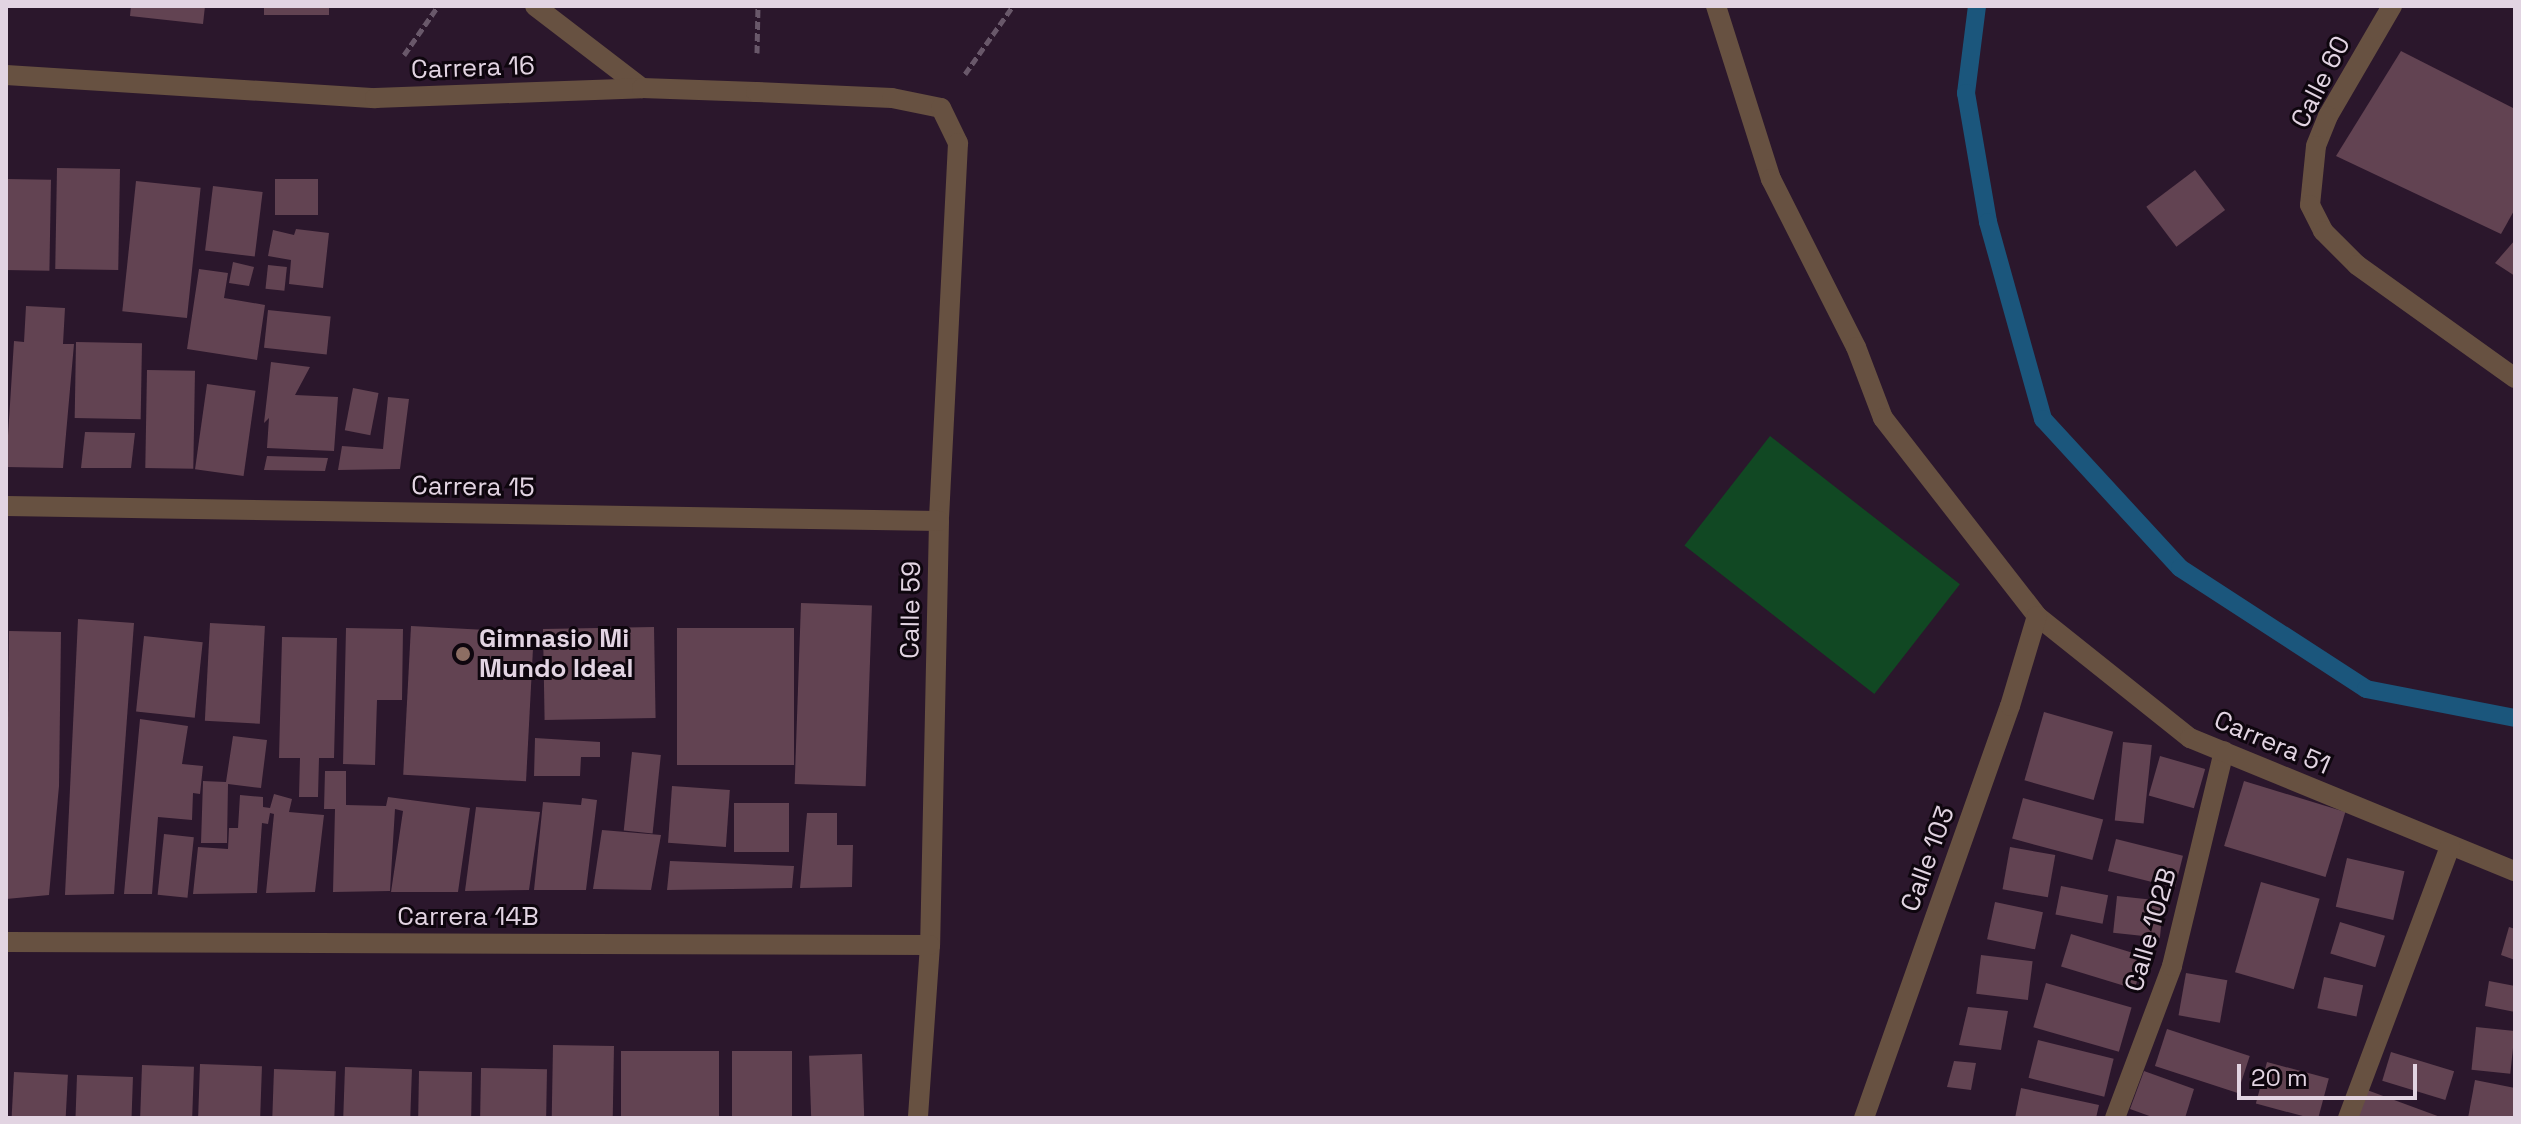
<!DOCTYPE html>
<html>
<head>
<meta charset="utf-8">
<style>
	body { margin:0 }
	#map { position:relative; width:2521px; height:1124px; overflow:hidden; background:#2b172c; font-family:"Space Grotesk",sans-serif }
	div>[style] { position:absolute }
	[style*='--x'] { left:calc(var(--x)*1px); top:calc(var(--y)*1px); width:calc(var(--w)*1px); rotate:calc(var(--a)*1deg) }
	.green>* { inset:0; background:#114823; transform-origin:0 0 }
	.stream>* { height:18px; margin:-9px; padding:0 9px; transform-origin:9px; border-radius:9px; background:#1b567c }
	.building>* { inset:0; background:#624352; transform-origin:0 0 }
	.path>* { height:5px; margin-top:-2.5px; transform-origin:0; background:repeating-linear-gradient(90deg,#69586a 0 8px,transparent 0 12px) }
	.lane>* { height:20px; margin:-10px; padding:0 10px; transform-origin:10px; border-radius:10px; background:#675141 }
	.street>* { height:20px; margin:-10px; padding:0 10px; transform-origin:10px; border-radius:10px; background:#675141 }
	.dots>* { width:22px; height:22px; translate:-50% -50%; box-sizing:border-box; border:4px solid #0e060e; border-radius:50% }
	span { translate:-50% -50%; white-space:nowrap; text-align:center; line-height:1.15; -webkit-text-stroke:6px #0e060e; paint-order:stroke }
	.street-label { font-size:26px; color:#e2d4e2 }
	.poi-label { font-size:26px; color:#e2d4e2; font-weight:700 }
	.left { translate:0 -50%; text-align:left }
	.frame { position:absolute; inset:0; border:8px solid #e2d4e2; pointer-events:none }
	.scale { position:absolute; left:2237px; top:1064px; width:180px; height:36px; box-sizing:border-box; border:4px solid #e2d4e2; border-top:0; padding-left:10px; font-size:24px; line-height:28px; white-space:nowrap; color:#e2d4e2; -webkit-text-stroke:6px #0e060e; paint-order:stroke }
</style>
</head>
<body>
<div id="map">
	<div class="green">
		<i style="left:1770px;top:436px;width:241px;height:139px;rotate:38deg"></i>
	</div>
	<div class="stream">
		<i style="--x:1977;--y:6;--w:88;--a:97.2"></i>
		<i style="--x:1966;--y:93;--w:131;--a:80.3"></i>
		<i style="--x:1988;--y:222;--w:205;--a:74.4"></i>
		<i style="--x:2043;--y:419;--w:202;--a:47.4"></i>
		<i style="--x:2180;--y:568;--w:222;--a:33"></i>
		<i style="--x:2366;--y:689;--w:152;--a:11"></i>
	</div>
	<div class="building">
		<i style="clip-path:polygon(131px 6px,205px 6px,203px 24px,130px 16px)"></i>
		<i style="left:264px;top:6px;width:65px;height:9px"></i>
		<i style="clip-path:polygon(2401px 51px,2515px 109px,2515px 209px,2501px 234px,2336px 156px)"></i>
		<i style="left:57px;top:168px;width:63px;height:101px;rotate:1deg"></i>
		<i style="left:2195px;top:170px;width:50px;height:61px;rotate:53deg"></i>
		<i style="left:6px;top:179px;width:45px;height:91px;rotate:1deg"></i>
		<i style="left:275px;top:179px;width:43px;height:36px"></i>
		<i style="left:136px;top:181px;width:65px;height:131px;rotate:6deg"></i>
		<i style="left:213px;top:186px;width:50px;height:65px;rotate:7deg"></i>
		<i style="clip-path:polygon(296px 229px,329px 233px,323px 288px,289px 284px,291px 260px,268px 256px,273px 230px,294px 235px)"></i>
		<i style="clip-path:polygon(2515px 240px,2515px 276px,2495px 263px)"></i>
		<i style="clip-path:polygon(233px 262px,254px 267px,249px 286px,229px 283px)"></i>
		<i style="left:268px;top:265px;width:19px;height:24px;rotate:6deg"></i>
		<i style="clip-path:polygon(199px 269px,228px 273px,224px 298px,265px 305px,257px 360px,187px 349px)"></i>
		<i style="clip-path:polygon(26px 306px,65px 308px,63px 344px,74px 344px,63px 468px,6px 467px,14px 341px,24px 342px)"></i>
		<i style="left:268px;top:310px;width:63px;height:38px;rotate:6deg"></i>
		<i style="left:76px;top:342px;width:66px;height:76px;rotate:1deg"></i>
		<i style="clip-path:polygon(271px 362px,310px 367px,295px 395px,338px 397px,334px 451px,267px 448px,269px 418px,264px 423px)"></i>
		<i style="left:147px;top:370px;width:48px;height:98px;rotate:1deg"></i>
		<i style="left:207px;top:384px;width:49px;height:86px;rotate:8deg"></i>
		<i style="left:353px;top:388px;width:26px;height:43px;rotate:11deg"></i>
		<i style="clip-path:polygon(388px 397px,409px 399px,400px 469px,338px 470px,342px 446px,383px 449px)"></i>
		<i style="clip-path:polygon(85px 432px,135px 433px,131px 468px,81px 468px)"></i>
		<i style="clip-path:polygon(267px 456px,328px 458px,325px 471px,264px 470px)"></i>
		<i style="left:801px;top:603px;width:71px;height:181px;rotate:2deg"></i>
		<i style="clip-path:polygon(78px 619px,134px 623px,114px 894px,65px 895px)"></i>
		<i style="left:210px;top:623px;width:55px;height:98px;rotate:3deg"></i>
		<i style="left:411px;top:626px;width:123px;height:149px;rotate:3deg"></i>
		<i style="left:654px;top:627px;width:91px;height:111px;rotate:89deg"></i>
		<i style="clip-path:polygon(346px 628px,403px 629px,402px 700px,377px 700px,375px 765px,343px 764px)"></i>
		<i style="left:677px;top:628px;width:117px;height:137px"></i>
		<i style="clip-path:polygon(9px 631px,61px 632px,59px 786px,49px 895px,6px 899px)"></i>
		<i style="left:144px;top:636px;width:59px;height:76px;rotate:6deg"></i>
		<i style="clip-path:polygon(282px 637px,337px 638px,334px 758px,319px 758px,318px 797px,299px 797px,300px 758px,279px 758px)"></i>
		<i style="left:2044px;top:712px;width:72px;height:71px;rotate:16deg"></i>
		<i style="clip-path:polygon(140px 719px,188px 726px,182px 764px,203px 766px,200px 794px,193px 793px,192px 820px,158px 817px,152px 894px,124px 894px)"></i>
		<i style="clip-path:polygon(233px 736px,267px 740px,261px 788px,228px 784px,227px 843px,201px 843px,203px 781px,226px 782px)"></i>
		<i style="clip-path:polygon(535px 738px,600px 742px,600px 757px,581px 757px,580px 776px,534px 776px)"></i>
		<i style="left:2123px;top:742px;width:29px;height:79px;rotate:6deg"></i>
		<i style="left:632px;top:752px;width:29px;height:79px;rotate:6deg"></i>
		<i style="left:2160px;top:756px;width:47px;height:41px;rotate:16deg"></i>
		<i style="clip-path:polygon(325px 771px,346px 771px,346px 805px,386px 806px,388px 797px,470px 808px,458px 892px,391px 892px,403px 811px,395px 809px,390px 891px,333px 892px,335px 809px,324px 809px)"></i>
		<i style="left:2244px;top:781px;width:106px;height:68px;rotate:17deg"></i>
		<i style="left:672px;top:786px;width:58px;height:57px;rotate:4deg"></i>
		<i style="clip-path:polygon(274px 794px,292px 799px,289px 812px,324px 815px,315px 892px,266px 893px,274px 814px,270px 813px,268px 824px,262px 823px,257px 893px,193px 894px,198px 847px,228px 849px,229px 828px,238px 828px,240px 795px,263px 797px,263px 807px,270px 808px)"></i>
		<i style="clip-path:polygon(582px 798px,597px 800px,586px 890px,534px 890px,543px 802px,581px 805px)"></i>
		<i style="left:2023px;top:798px;width:83px;height:42px;rotate:15deg"></i>
		<i style="left:734px;top:803px;width:55px;height:49px"></i>
		<i style="clip-path:polygon(476px 807px,540px 812px,529px 890px,465px 891px)"></i>
		<i style="clip-path:polygon(807px 813px,837px 813px,837px 845px,853px 845px,852px 887px,800px 888px)"></i>
		<i style="clip-path:polygon(602px 830px,661px 835px,651px 890px,593px 889px)"></i>
		<i style="left:164px;top:834px;width:30px;height:61px;rotate:6deg"></i>
		<i style="left:2116px;top:839px;width:69px;height:33px;rotate:14deg"></i>
		<i style="left:2010px;top:847px;width:46px;height:43px;rotate:10deg"></i>
		<i style="left:2347px;top:858px;width:59px;height:50px;rotate:13deg"></i>
		<i style="clip-path:polygon(670px 861px,794px 866px,792px 888px,667px 890px)"></i>
		<i style="left:2261px;top:882px;width:61px;height:94px;rotate:16deg"></i>
		<i style="left:2061px;top:886px;width:48px;height:29px;rotate:11deg"></i>
		<i style="left:2117px;top:896px;width:47px;height:37px;rotate:6deg"></i>
		<i style="left:1995px;top:902px;width:49px;height:38px;rotate:12deg"></i>
		<i style="left:2340px;top:922px;width:47px;height:33px;rotate:17deg"></i>
		<i style="clip-path:polygon(2509px 927px,2515px 929px,2515px 960px,2501px 955px)"></i>
		<i style="left:2071px;top:934px;width:77px;height:34px;rotate:17deg"></i>
		<i style="left:1981px;top:955px;width:52px;height:39px;rotate:7deg"></i>
		<i style="left:2186px;top:973px;width:42px;height:43px;rotate:10deg"></i>
		<i style="left:2324px;top:977px;width:40px;height:32px;rotate:12deg"></i>
		<i style="clip-path:polygon(2489px 981px,2515px 986px,2515px 1012px,2485px 1006px)"></i>
		<i style="left:2046px;top:983px;width:89px;height:46px;rotate:16deg"></i>
		<i style="clip-path:polygon(1968px 1007px,2008px 1011px,2001px 1050px,1959px 1045px)"></i>
		<i style="left:2476px;top:1027px;width:39px;height:43px;rotate:6deg"></i>
		<i style="left:2167px;top:1029px;width:87px;height:39px;rotate:18deg"></i>
		<i style="left:2038px;top:1040px;width:78px;height:39px;rotate:14deg"></i>
		<i style="left:553px;top:1045px;width:61px;height:73px;rotate:1deg"></i>
		<i style="left:719px;top:1051px;width:67px;height:98px;rotate:90deg"></i>
		<i style="left:732px;top:1051px;width:60px;height:67px"></i>
		<i style="left:2391px;top:1052px;width:66px;height:30px;rotate:17deg"></i>
		<i style="left:862px;top:1054px;width:64px;height:53px;rotate:88deg"></i>
		<i style="clip-path:polygon(1954px 1061px,1976px 1063px,1971px 1090px,1947px 1087px)"></i>
		<i style="left:2267px;top:1062px;width:64px;height:43px;rotate:15deg"></i>
		<i style="left:200px;top:1064px;width:62px;height:54px;rotate:2deg"></i>
		<i style="left:142px;top:1065px;width:52px;height:53px;rotate:2deg"></i>
		<i style="left:345px;top:1067px;width:67px;height:51px;rotate:2deg"></i>
		<i style="left:481px;top:1068px;width:66px;height:50px;rotate:1deg"></i>
		<i style="left:274px;top:1069px;width:62px;height:49px;rotate:2deg"></i>
		<i style="left:419px;top:1071px;width:53px;height:47px;rotate:1deg"></i>
		<i style="clip-path:polygon(2144px 1071px,2194px 1089px,2185px 1118px,2155px 1118px,2130px 1109px)"></i>
		<i style="left:14px;top:1072px;width:54px;height:46px;rotate:3deg"></i>
		<i style="left:77px;top:1075px;width:56px;height:43px;rotate:2deg"></i>
		<i style="clip-path:polygon(2475px 1080px,2515px 1088px,2515px 1118px,2468px 1118px)"></i>
		<i style="clip-path:polygon(2021px 1088px,2099px 1105px,2096px 1118px,2015px 1118px)"></i>
		<i style="clip-path:polygon(2367px 1090px,2443px 1118px,2357px 1118px)"></i>
	</div>
	<div class="path">
		<i style="--x:757;--y:53;--w:47;--a:-88.8"></i>
		<i style="--x:404;--y:55;--w:60;--a:-55.2"></i>
		<i style="--x:965;--y:74;--w:83;--a:-54.8"></i>
	</div>
	<div class="lane">
		<i style="--x:2115;--y:1118;--w:162;--a:-69.4"></i>
		<i style="--x:2172;--y:966;--w:221;--a:-76.4"></i>
	</div>
	<div class="street">
		<i style="--x:535;--y:6;--w:135;--a:37.5"></i>
		<i style="--x:1716;--y:6;--w:182;--a:72.4"></i>
		<i style="--x:1771;--y:179;--w:188;--a:63.2"></i>
		<i style="--x:1856;--y:347;--w:76;--a:69.2"></i>
		<i style="--x:1883;--y:418;--w:251;--a:52.1"></i>
		<i style="--x:2037;--y:616;--w:196;--a:38.6"></i>
		<i style="--x:2190;--y:738;--w:351;--a:22.3"></i>
		<i style="--x:2392;--y:6;--w:127;--a:120.2"></i>
		<i style="--x:2328;--y:116;--w:32;--a:112"></i>
		<i style="--x:2316;--y:146;--w:59;--a:95.8"></i>
		<i style="--x:2310;--y:205;--w:29;--a:63"></i>
		<i style="--x:2323;--y:231;--w:48;--a:45"></i>
		<i style="--x:2357;--y:265;--w:194;--a:35.6"></i>
		<i style="--x:6;--y:75;--w:370;--a:3.6"></i>
		<i style="--x:375;--y:98;--w:267;--a:-2.1"></i>
		<i style="--x:642;--y:88;--w:114;--a:2"></i>
		<i style="--x:756;--y:92;--w:136;--a:2.5"></i>
		<i style="--x:892;--y:98;--w:50;--a:11.5"></i>
		<i style="--x:941;--y:108;--w:39;--a:64"></i>
		<i style="--x:958;--y:143;--w:378;--a:92.9"></i>
		<i style="--x:939;--y:521;--w:424;--a:91.2"></i>
		<i style="--x:930;--y:945;--w:173;--a:94"></i>
		<i style="--x:6;--y:506;--w:933;--a:0.92"></i>
		<i style="--x:6;--y:942;--w:924;--a:0.19"></i>
		<i style="--x:1864;--y:1118;--w:437;--a:-70.5"></i>
		<i style="--x:2010;--y:706;--w:94;--a:-73.3"></i>
		<i style="--x:2348;--y:1118;--w:290;--a:-69.4"></i>
	</div>
	<div class="dots">
		<i style="left:463px;top:654px;background:#8d6e63"></i>
	</div>
	<div class="street-label">
		<span style="left:473px;top:68px;rotate:-2deg">Carrera 16</span>
		<span style="left:2321px;top:82px;rotate:-63deg">Calle 60</span>
		<span style="left:473px;top:487px;rotate:1deg">Carrera 15</span>
		<span style="left:911px;top:610px;rotate:-89deg">Calle 59</span>
		<span style="left:2272px;top:743px;rotate:23deg">Carrera 51</span>
		<span style="left:1928px;top:859px;rotate:-70deg">Calle 103</span>
		<span style="left:468px;top:917px">Carrera 14B</span>
		<span style="left:2151px;top:930px;rotate:-74deg">Calle 102B</span>
	</div>
	<div class="poi-label">
		<span class="left" style="left:479px;top:654px">Gimnasio Mi<br>Mundo Ideal</span>
	</div>
	<div class="frame"></div>
	<div class="scale">20 m</div>
</div>
</body>
</html>
